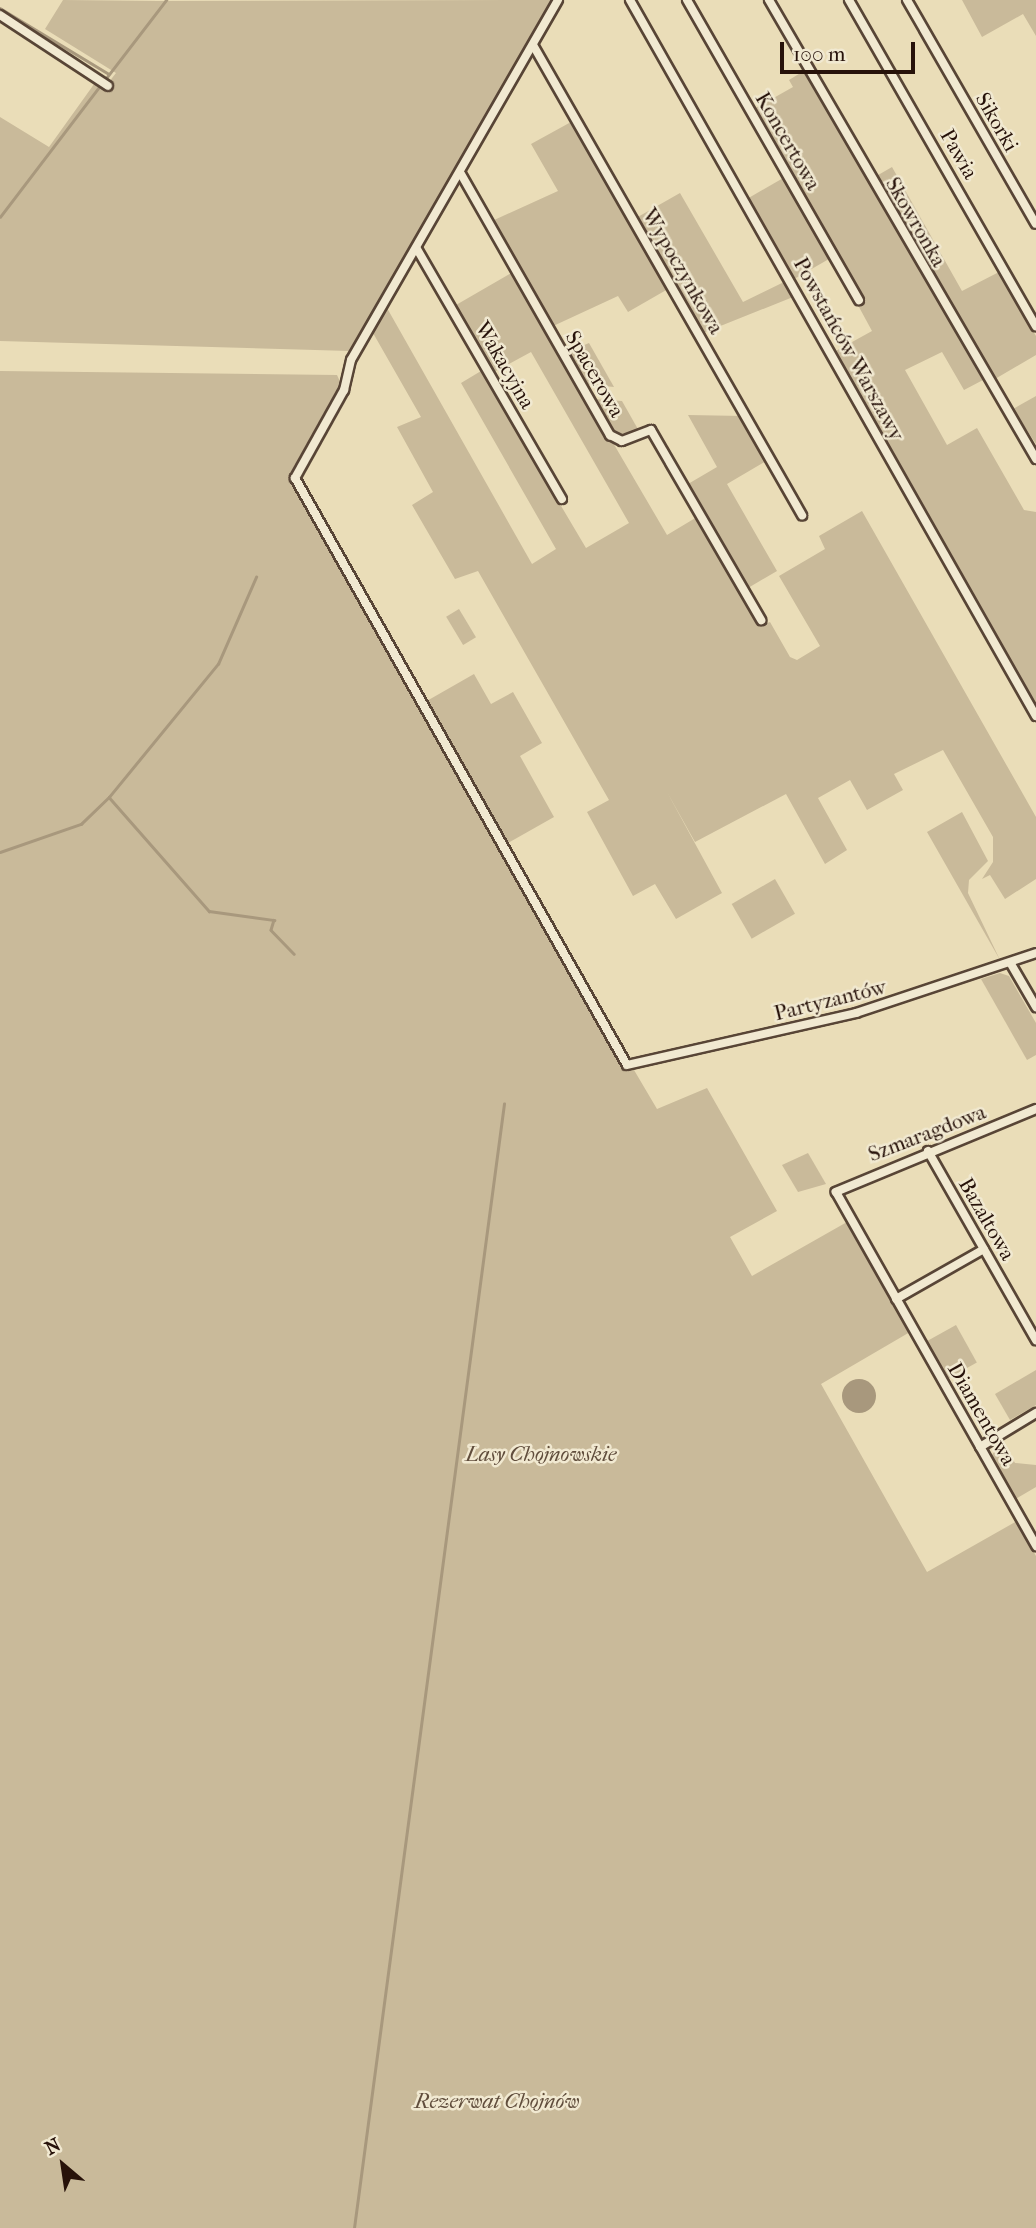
<!DOCTYPE html>
<html>
<head>
<meta charset="utf-8">
<style>
	body { margin:0 }
	#map { position:relative; width:1036px; height:2228px; overflow:hidden; background:#eaddb8; font-family:"IM FELL French Canon",serif }
	div>[style] { position:absolute }
	[style*='--x'] { left:calc(var(--x)*1px); top:calc(var(--y)*1px); width:calc(var(--w)*1px); rotate:calc(var(--a)*1deg) }
	.green>* { inset:0; background:#c9ba9a; transform-origin:0 0 }
	.water>* { inset:0; background:#a8987d }
	.round { border-radius:50% }
	.stream>* { height:2.5px; margin:-1.25px; padding:0 1.25px; transform-origin:1.25px; border-radius:1.25px; background:#a8987d }
	.roads { filter:drop-shadow(2px 0 #584536) drop-shadow(-2px 0 #584536) drop-shadow(0 2px #584536) drop-shadow(0 -2px #584536) }
	.minor>* { height:8px; margin:-4px; padding:0 4px; transform-origin:4px; border-radius:4px; background:#f1e9d1 }
	span { translate:-50% -50%; white-space:nowrap; text-align:center; line-height:1.15; -webkit-text-stroke:5px #f1e9d1; paint-order:stroke }
	.street-label { font-size:21px; color:#27120a }
	.park-label { font-size:21px; color:#604d3c; font-style:italic }
	.north { position:absolute; left:28px; top:2130px; width:70px; height:70px; -webkit-text-stroke:5px #f1e9d1; paint-order:stroke; rotate:331deg; font-size:19px; font-weight:700; line-height:28px; text-align:center; color:#27120a }
	.north::after { content:''; display:block; margin:auto; width:24px; height:32px; background:#27120a; clip-path:polygon(50% 0,100% 100%,50% 72%,0 100%) }
	.scale { position:absolute; left:780px; top:42px; width:135px; height:32px; box-sizing:border-box; border:4px solid #27120a; border-top:0; padding-left:9px; font-size:21px; line-height:24px; white-space:nowrap; color:#27120a; -webkit-text-stroke:5px #f1e9d1; paint-order:stroke }
</style>
</head>
<body>
<div id="map">
	<div class="green">
		<i style="clip-path:polygon(63px 0,158px 1px,554px 0,350px 351px,0 341px,0 117px,49px 147px,97px 80px,105px 87px,116px 73px,45px 29px)"></i>
		<i style="clip-path:polygon(962px 0,1036px 0,1036px 36px,1023px 14px,982px 37px)"></i>
		<i style="clip-path:polygon(807px 69px,983px 380px,964px 390px,942px 352px,905px 370px,947px 445px,977px 428px,1024px 510px,1036px 512px,1036px 710px,834px 352px,872px 331px,752px 110px,793px 87px,789px 80px)"></i>
		<i style="clip-path:polygon(571px 122px,668px 289px,628px 312px,618px 296px,551px 327px,492px 221px,558px 191px,531px 144px)"></i>
		<i style="clip-path:polygon(892px 167px,962px 291px,999px 272px,1036px 336px,1036px 355px,995px 379px,873px 178px)"></i>
		<i style="left:785px;top:177px;width:93px;height:45px;rotate:60deg"></i>
		<i style="clip-path:polygon(680px 193px,743px 302px,784px 282px,793px 297px,703px 333px,636px 218px)"></i>
		<i style="clip-path:polygon(513px 272px,667px 535px,697px 517px,750px 610px,761px 625px,770px 622px,790px 657px,797px 660px,820px 646px,779px 576px,825px 549px,819px 536px,862px 511px,1036px 817px,1036px 879px,1005px 899px,990px 875px,982px 879px,993px 862px,993px 837px,943px 750px,894px 774px,903px 790px,867px 810px,850px 780px,818px 798px,847px 850px,825px 864px,786px 794px,695px 842px,667px 792px,722px 893px,676px 919px,655px 884px,633px 896px,587px 812px,609px 800px,478px 571px,455px 579px,412px 505px,433px 492px,397px 427px,421px 417px,373px 333px,387px 308px,532px 564px,556px 549px,461px 383px,481px 371px,586px 548px,629px 523px,531px 352px,494px 372px,456px 305px)"></i>
		<i style="clip-path:polygon(589px 343px,614px 387px,584px 384px,566px 353px)"></i>
		<i style="clip-path:polygon(0 371px,337px 375px,342px 386px,290px 479px,628px 1071px,634px 1070px,657px 1109px,707px 1088px,777px 1211px,730px 1237px,752px 1276px,847px 1222px,910px 1332px,821px 1384px,927px 1572px,1017px 1521px,1036px 1556px,1036px 2228px,0 2228px)"></i>
		<i style="clip-path:polygon(1036px 396px,1036px 444px,1013px 409px)"></i>
		<i style="clip-path:polygon(593px 399px,622px 401px,639px 431px,613px 435px)"></i>
		<i style="clip-path:polygon(688px 415px,743px 416px,768px 460px,727px 484px,777px 571px,748px 588px,688px 484px,717px 467px)"></i>
		<i style="left:459px;top:609px;width:33px;height:15px;rotate:59deg"></i>
		<i style="clip-path:polygon(474px 674px,491px 704px,513px 692px,542px 743px,520px 756px,554px 817px,506px 844px,425px 702px)"></i>
		<i style="clip-path:polygon(962px 812px,988px 861px,969px 880px,968px 893px,1000px 960px,927px 832px)"></i>
		<i style="left:775px;top:879px;width:40px;height:50px;rotate:60deg"></i>
		<i style="clip-path:polygon(1000px 973px,1009px 976px,1036px 1023px,1036px 1055px,1027px 1060px,981px 979px)"></i>
		<i style="clip-path:polygon(808px 1153px,826px 1184px,798px 1192px,782px 1165px)"></i>
		<i style="left:956px;top:1325px;width:43px;height:36px;rotate:61deg"></i>
		<i style="clip-path:polygon(1036px 1370px,1036px 1405px,1010px 1420px,995px 1394px)"></i>
		<i style="clip-path:polygon(1002px 1440px,1015px 1463px,1036px 1465px,1036px 1487px,1014px 1500px,990px 1458px)"></i>
	</div>
	<div class="water">
		<i class="round" style="left:842px;top:1379px;width:34px;height:34px"></i>
	</div>
	<div class="stream">
		<i style="--x:0;--y:8;--w:127;--a:31.2"></i>
		<i style="--x:107;--y:77;--w:97;--a:-52.5"></i>
		<i style="--x:0;--y:217;--w:168;--a:-52.7"></i>
		<i style="--x:109;--y:797;--w:152;--a:48.7"></i>
		<i style="--x:209;--y:911;--w:66;--a:7.9"></i>
		<i style="--x:274;--y:920;--w:10;--a:107"></i>
		<i style="--x:271;--y:930;--w:33;--a:46"></i>
		<i style="--x:0;--y:852;--w:86;--a:-19.1"></i>
		<i style="--x:81;--y:824;--w:39;--a:-44"></i>
		<i style="--x:109;--y:797;--w:172;--a:-50.7"></i>
		<i style="--x:218;--y:664;--w:95;--a:-66.4"></i>
		<i style="--x:354;--y:2228;--w:1134;--a:-82.4"></i>
	</div>
	<div class="roads">
		<div class="minor">
			<i style="--x:558;--y:0;--w:415;--a:119.9"></i>
			<i style="--x:351;--y:360;--w:31;--a:103"></i>
			<i style="--x:344;--y:390;--w:101;--a:119.1"></i>
			<i style="--x:295;--y:478;--w:674;--a:60.51"></i>
			<i style="--x:627;--y:1065;--w:235;--a:-12.8"></i>
			<i style="--x:856;--y:1013;--w:190;--a:-18.4"></i>
			<i style="--x:630;--y:0;--w:823;--a:60.45"></i>
			<i style="--x:687;--y:0;--w:346;--a:60.2"></i>
			<i style="--x:769;--y:0;--w:531;--a:59.81"></i>
			<i style="--x:849;--y:0;--w:376;--a:60.2"></i>
			<i style="--x:907;--y:0;--w:258;--a:60.1"></i>
			<i style="--x:0;--y:15;--w:129;--a:33.3"></i>
			<i style="--x:533;--y:45;--w:542;--a:60.22"></i>
			<i style="--x:461;--y:174;--w:301;--a:60.3"></i>
			<i style="--x:610;--y:435;--w:13;--a:27"></i>
			<i style="--x:622;--y:441;--w:31;--a:-21"></i>
			<i style="--x:651;--y:430;--w:220;--a:59.9"></i>
			<i style="--x:417;--y:249;--w:289;--a:59.9"></i>
			<i style="--x:1011;--y:964;--w:50;--a:59.8"></i>
			<i style="--x:1036;--y:1109;--w:217;--a:157.5"></i>
			<i style="--x:836;--y:1192;--w:407;--a:60.5"></i>
			<i style="--x:928;--y:1151;--w:218;--a:60.3"></i>
			<i style="--x:896;--y:1299;--w:101;--a:-29.6"></i>
			<i style="--x:980;--y:1447;--w:66;--a:-31.3"></i>
		</div>
	</div>
	<div class="street-label">
		<span style="left:997px;top:122px;rotate:60deg">Sikorki</span>
		<span style="left:788px;top:141px;rotate:60deg">Koncertowa</span>
		<span style="left:959px;top:154px;rotate:60deg">Pawia</span>
		<span style="left:916px;top:222px;rotate:60deg">Skowronka</span>
		<span style="left:683px;top:271px;rotate:60deg">Wypoczynkowa</span>
		<span style="left:849px;top:349px;rotate:61deg">Powstańców Warszawy</span>
		<span style="left:505px;top:365px;rotate:60deg">Wakacyjna</span>
		<span style="left:595px;top:374px;rotate:60deg">Spacerowa</span>
		<span style="left:830px;top:1000px;rotate:-14deg">Partyzantów</span>
		<span style="left:927px;top:1133px;rotate:-21deg">Szmaragdowa</span>
		<span style="left:987px;top:1219px;rotate:60deg">Bazaltowa</span>
		<span style="left:982px;top:1414px;rotate:60deg">Diamentowa</span>
	</div>
	<div class="park-label">
		<span style="left:541px;top:1454px">Lasy Chojnowskie</span>
		<span style="left:497px;top:2101px">Rezerwat Chojnów</span>
	</div>
	<div class="north">N</div>
	<div class="scale">100 m</div>
</div>
</body>
</html>
